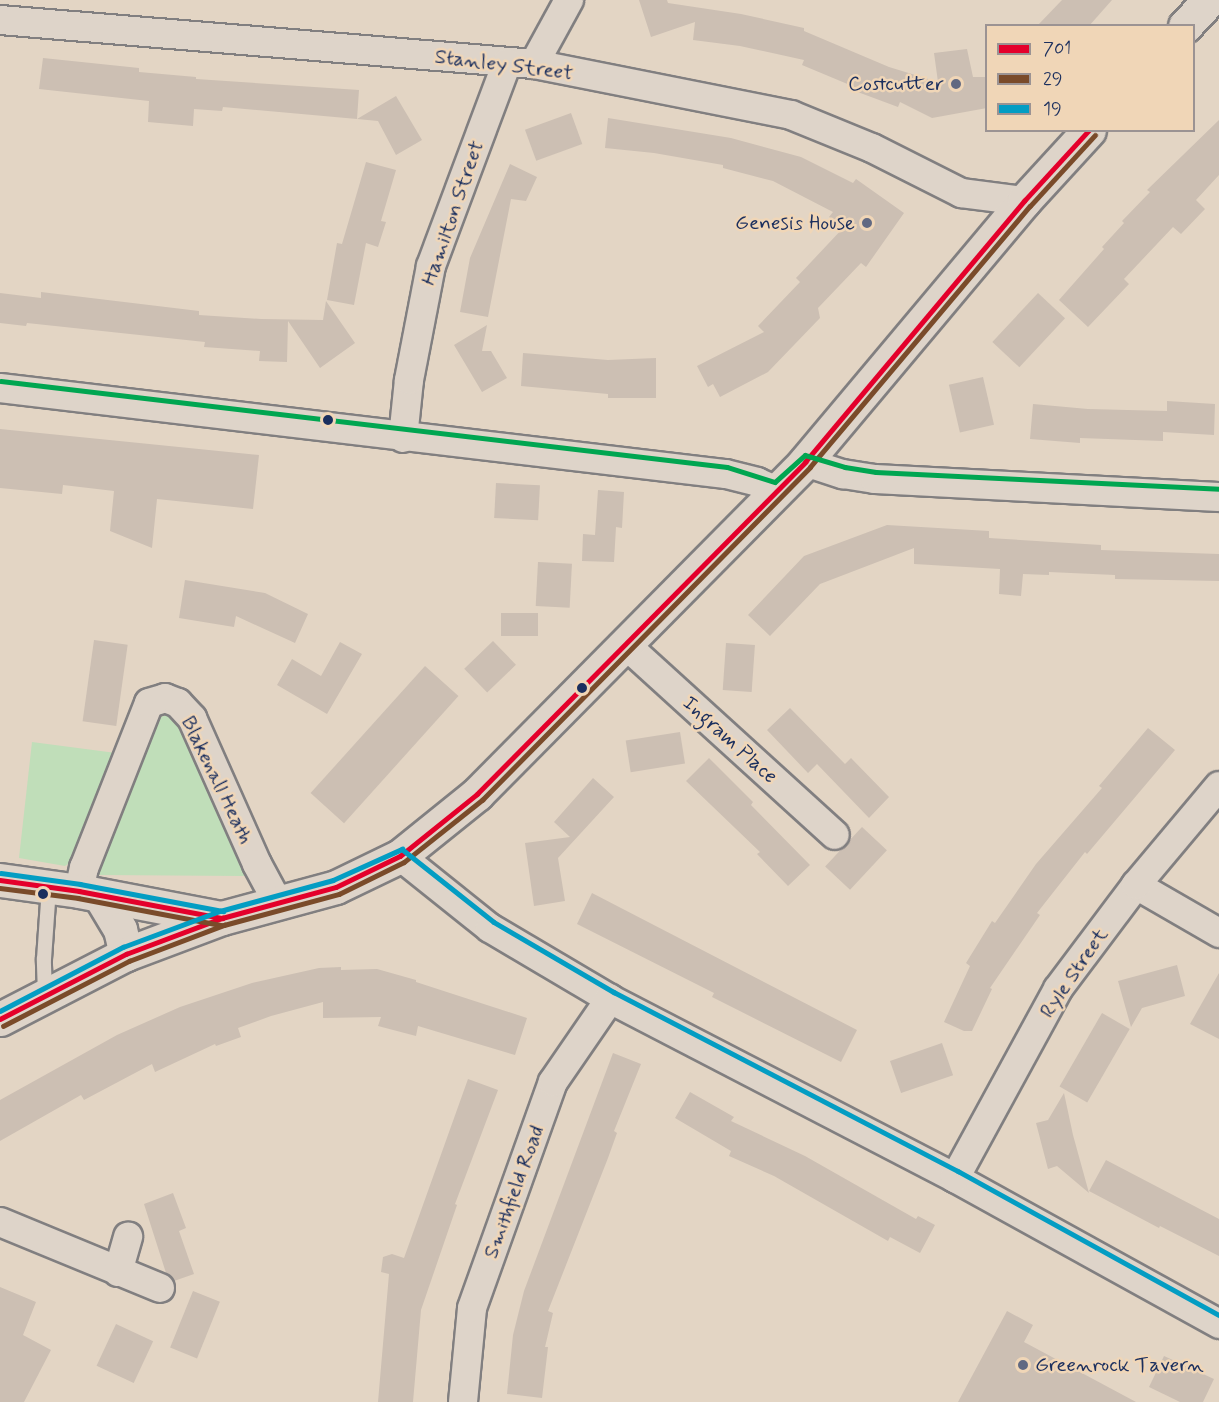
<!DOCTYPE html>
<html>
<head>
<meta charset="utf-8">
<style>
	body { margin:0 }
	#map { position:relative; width:1219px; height:1402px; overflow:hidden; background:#e3d5c4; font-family:Mynerve,sans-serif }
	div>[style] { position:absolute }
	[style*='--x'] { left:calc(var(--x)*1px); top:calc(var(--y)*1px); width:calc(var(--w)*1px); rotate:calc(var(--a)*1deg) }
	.green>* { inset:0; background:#c0deb9 }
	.building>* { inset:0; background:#ccbfb3; transform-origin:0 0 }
	.roads { filter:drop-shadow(2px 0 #817f80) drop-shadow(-2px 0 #817f80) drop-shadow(0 2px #817f80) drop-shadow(0 -2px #817f80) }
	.service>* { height:14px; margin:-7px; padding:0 7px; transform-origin:7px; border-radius:7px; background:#ded4c9 }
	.minor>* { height:28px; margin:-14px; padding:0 14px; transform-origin:14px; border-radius:14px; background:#ded4c9 }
	.tertiary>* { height:33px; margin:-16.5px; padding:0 16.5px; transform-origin:16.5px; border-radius:16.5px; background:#ded4c9 }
	.bus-1>* { height:4.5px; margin:-2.25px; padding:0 2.25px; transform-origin:2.25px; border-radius:2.25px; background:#e4002b }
	.bus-2>* { height:4.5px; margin:-2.25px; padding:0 2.25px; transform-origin:2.25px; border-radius:2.25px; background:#7a4b2a }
	.bus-3>* { height:4.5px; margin:-2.25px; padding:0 2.25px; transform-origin:2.25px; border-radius:2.25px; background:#039dc3 }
	.bus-4>* { height:4.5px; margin:-2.25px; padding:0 2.25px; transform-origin:2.25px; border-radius:2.25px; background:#00a651 }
	.dots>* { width:16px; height:16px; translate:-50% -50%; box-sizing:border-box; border:3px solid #f0d6b7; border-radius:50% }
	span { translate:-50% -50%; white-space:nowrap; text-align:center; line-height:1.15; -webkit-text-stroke:5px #f0d6b7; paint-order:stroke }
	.street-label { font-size:21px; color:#1b2f5e }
	.poi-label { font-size:21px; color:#1b2f5e }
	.right { translate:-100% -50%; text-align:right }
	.left { translate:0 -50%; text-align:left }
	.legend { position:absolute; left:985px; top:24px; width:210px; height:108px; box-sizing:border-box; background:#f0d6b7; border:2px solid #9b9393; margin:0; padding:8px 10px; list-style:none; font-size:18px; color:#1b2f5e }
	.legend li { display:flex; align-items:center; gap:12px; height:30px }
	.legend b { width:30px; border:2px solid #9b9393 }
</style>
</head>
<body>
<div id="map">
	<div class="green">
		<i style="clip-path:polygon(168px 715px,183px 724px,247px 861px,244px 876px,97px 875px,98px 866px,155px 718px)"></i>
		<i style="clip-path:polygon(32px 742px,116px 753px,77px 858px,65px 866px,19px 858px)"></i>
	</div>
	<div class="building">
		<i style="clip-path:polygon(639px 0,667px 0,668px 3px,741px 14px,804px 28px,804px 31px,889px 67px,938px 82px,934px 53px,967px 49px,973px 77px,987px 77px,987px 108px,932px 118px,900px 102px,898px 107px,855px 91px,857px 88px,802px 65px,804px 60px,740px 46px,693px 40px,695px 22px,651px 37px)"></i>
		<i style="clip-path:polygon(1062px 0,1112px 0,1089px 26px,1037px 26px)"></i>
		<i style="clip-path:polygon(43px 58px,139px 68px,139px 72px,196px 77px,196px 79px,359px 90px,357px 119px,223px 107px,222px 111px,194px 109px,193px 126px,148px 122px,149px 101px,39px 89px)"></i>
		<i style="clip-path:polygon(396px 96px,422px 140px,396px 155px,378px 121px,357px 119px)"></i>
		<i style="left:571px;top:113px;width:33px;height:49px;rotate:70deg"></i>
		<i style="clip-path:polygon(608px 118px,731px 138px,801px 157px,853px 183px,856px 179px,904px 213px,866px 267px,861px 263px,818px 308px,820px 318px,768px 372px,720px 397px,713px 384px,708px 387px,697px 366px,764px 332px,758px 326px,800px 282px,796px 278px,844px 227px,829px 217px,833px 212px,773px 181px,723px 168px,723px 165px,654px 153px,605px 148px)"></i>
		<i style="clip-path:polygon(1219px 120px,1219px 175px,1196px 200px,1205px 209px,1181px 234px,1173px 227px,1124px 279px,1129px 284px,1088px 327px,1059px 300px,1104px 249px,1102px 247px,1124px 223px,1122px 221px,1150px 192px,1147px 190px)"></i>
		<i style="clip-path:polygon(366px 162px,396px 170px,381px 221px,386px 222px,378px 247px,366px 243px,354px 305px,327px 300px,337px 243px,342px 244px)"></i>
		<i style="clip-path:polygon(510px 164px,537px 177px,526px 201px,511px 199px,488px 317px,460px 312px,470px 258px)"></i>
		<i style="clip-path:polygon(41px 292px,199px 311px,199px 315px,261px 319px,323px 320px,326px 301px,355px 343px,320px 368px,288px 321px,287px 362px,259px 361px,260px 351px,204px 347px,205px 342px,27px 323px,26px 326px,0 323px,0 293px,41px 298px)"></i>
		<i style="left:1038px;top:293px;width:37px;height:67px;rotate:43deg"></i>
		<i style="clip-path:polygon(487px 325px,482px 351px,491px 351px,507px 378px,482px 392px,454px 345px)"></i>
		<i style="clip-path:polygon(523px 353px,608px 360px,656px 358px,656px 398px,608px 398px,608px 394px,521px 386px)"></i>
		<i style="left:983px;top:377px;width:49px;height:35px;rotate:77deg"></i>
		<i style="clip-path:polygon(1167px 401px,1215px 404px,1214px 435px,1163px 432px,1163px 441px,1080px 438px,1080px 443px,1030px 439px,1033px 404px,1088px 409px,1167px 411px)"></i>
		<i style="clip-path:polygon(0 429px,259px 455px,253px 509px,157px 499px,152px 548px,110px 531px,114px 491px,63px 485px,62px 494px,0 488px)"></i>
		<i style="left:496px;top:483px;width:44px;height:35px;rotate:3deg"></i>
		<i style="clip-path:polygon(598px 490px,624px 492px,622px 528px,616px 527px,614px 562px,582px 561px,583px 534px,595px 535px)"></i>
		<i style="clip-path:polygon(887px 525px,989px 531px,989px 538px,1101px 545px,1101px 550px,1219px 554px,1219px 581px,1115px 579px,1115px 575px,1049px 572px,1049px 575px,1023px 574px,1021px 596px,999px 594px,1000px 569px,914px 564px,914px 548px,820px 584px,770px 636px,748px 615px,804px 556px)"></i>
		<i style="left:538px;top:562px;width:34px;height:44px;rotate:3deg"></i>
		<i style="clip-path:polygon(185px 580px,265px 593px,308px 614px,295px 643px,236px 616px,234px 627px,179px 618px)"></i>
		<i style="left:501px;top:613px;width:37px;height:23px"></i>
		<i style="left:94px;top:640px;width:34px;height:82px;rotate:8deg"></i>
		<i style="left:493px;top:641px;width:33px;height:40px;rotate:46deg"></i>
		<i style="clip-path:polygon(340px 642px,362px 654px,327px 714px,277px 685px,292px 659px,321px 676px)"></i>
		<i style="left:726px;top:643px;width:29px;height:47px;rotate:4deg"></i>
		<i style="left:425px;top:666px;width:45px;height:171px;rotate:42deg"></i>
		<i style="clip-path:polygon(790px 708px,845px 764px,851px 758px,889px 797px,869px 818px,817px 764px,808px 773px,767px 730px)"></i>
		<i style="clip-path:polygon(1148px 728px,1175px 750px,1087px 854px,1085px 852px,1037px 913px,1040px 915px,990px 988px,992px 989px,972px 1031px,964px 1031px,944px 1022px,970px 966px,966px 963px,992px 921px,995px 923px,1036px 864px,1102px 788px,1099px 786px)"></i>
		<i style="left:680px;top:732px;width:32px;height:55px;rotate:81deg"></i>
		<i style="clip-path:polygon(709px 758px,753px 802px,751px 805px,810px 865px,788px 886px,757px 854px,760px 852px,686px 781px)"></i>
		<i style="clip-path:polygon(593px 778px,614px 797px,558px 858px,565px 901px,534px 906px,525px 843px,570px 837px,554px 822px)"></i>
		<i style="left:862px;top:827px;width:34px;height:54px;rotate:43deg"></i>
		<i style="clip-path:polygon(592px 893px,857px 1030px,841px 1062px,712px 997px,714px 993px,577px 924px)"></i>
		<i style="clip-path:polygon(1177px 965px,1185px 996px,1142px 1008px,1131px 1027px,1118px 981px)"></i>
		<i style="clip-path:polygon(341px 967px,341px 970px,377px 969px,416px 980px,416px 982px,527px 1018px,515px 1055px,418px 1026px,416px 1036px,378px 1026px,381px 1017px,323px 1018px,323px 1002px,271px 1016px,238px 1028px,241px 1037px,216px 1046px,215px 1044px,155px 1072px,152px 1064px,84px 1100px,81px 1095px,0 1141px,0 1100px,117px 1035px,180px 1007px,252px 983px,319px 968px)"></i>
		<i style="clip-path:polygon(1219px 973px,1219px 1039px,1190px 1024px)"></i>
		<i style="left:1102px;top:1013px;width:32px;height:85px;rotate:30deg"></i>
		<i style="left:942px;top:1043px;width:34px;height:55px;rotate:71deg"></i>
		<i style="clip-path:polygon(613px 1053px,641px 1064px,614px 1131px,617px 1133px,608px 1158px,548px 1311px,553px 1313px,545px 1347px,548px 1347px,542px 1398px,507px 1394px,513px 1335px,524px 1291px)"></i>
		<i style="clip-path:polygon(468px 1079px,498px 1090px,455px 1204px,457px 1205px,421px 1310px,413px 1402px,378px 1402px,389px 1274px,381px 1272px,383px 1257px,392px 1254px,404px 1258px)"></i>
		<i style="clip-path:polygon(690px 1092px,734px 1117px,731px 1121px,805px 1156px,916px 1219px,918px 1216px,935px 1225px,920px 1253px,890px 1237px,888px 1241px,774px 1176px,729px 1156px,731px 1151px,675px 1118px)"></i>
		<i style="clip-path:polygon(1064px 1093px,1073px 1135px,1089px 1193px,1057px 1166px,1048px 1169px,1036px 1123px,1048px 1120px)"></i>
		<i style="clip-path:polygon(1106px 1160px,1219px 1219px,1219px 1256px,1160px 1226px,1159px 1228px,1089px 1191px)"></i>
		<i style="clip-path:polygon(173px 1193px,186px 1228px,179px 1231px,194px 1274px,174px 1281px,166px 1273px,144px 1204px)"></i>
		<i style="clip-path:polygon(0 1287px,36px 1302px,23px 1335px,51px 1350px,24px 1402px,0 1402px)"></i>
		<i style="left:193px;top:1291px;width:29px;height:61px;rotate:22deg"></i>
		<i style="clip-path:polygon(1007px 1311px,1033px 1325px,1024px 1342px,1136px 1402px,958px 1402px)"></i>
		<i style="left:116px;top:1324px;width:41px;height:46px;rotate:25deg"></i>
		<i style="clip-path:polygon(1164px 1356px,1214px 1379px,1203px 1402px,1180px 1402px,1149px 1387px)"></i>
	</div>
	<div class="roads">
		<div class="service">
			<i style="--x:45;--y:994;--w:35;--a:-92"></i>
			<i style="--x:44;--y:959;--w:71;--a:-86"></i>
		</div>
		<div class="minor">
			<i style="--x:0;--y:20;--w:536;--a:4.71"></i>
			<i style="--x:534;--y:64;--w:262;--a:11.2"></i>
			<i style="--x:791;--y:115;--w:87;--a:22.2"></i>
			<i style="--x:872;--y:148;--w:100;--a:26.8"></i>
			<i style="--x:961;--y:193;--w:64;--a:7.2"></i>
			<i style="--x:534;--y:64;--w:73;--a:-61.3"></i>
			<i style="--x:0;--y:388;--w:731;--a:6.76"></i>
			<i style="--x:726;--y:474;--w:32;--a:14"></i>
			<i style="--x:757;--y:482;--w:22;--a:24"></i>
			<i style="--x:403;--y:438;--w:58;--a:-84.1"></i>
			<i style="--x:409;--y:380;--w:116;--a:-79.1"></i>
			<i style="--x:431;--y:266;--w:217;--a:-69.5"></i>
			<i style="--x:805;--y:462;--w:40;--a:18"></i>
			<i style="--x:843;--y:474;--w:32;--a:9"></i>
			<i style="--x:875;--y:479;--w:344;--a:3"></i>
			<i style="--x:626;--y:645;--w:282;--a:42.3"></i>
			<i style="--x:400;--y:856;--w:115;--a:38.7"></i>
			<i style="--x:490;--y:928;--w:139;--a:30.6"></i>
			<i style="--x:610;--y:999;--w:389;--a:27.4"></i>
			<i style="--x:955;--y:1178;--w:302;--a:28.9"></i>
			<i style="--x:1136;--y:885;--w:96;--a:30"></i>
			<i style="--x:79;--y:891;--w:24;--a:-78"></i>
			<i style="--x:84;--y:868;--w:177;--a:-68.5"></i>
			<i style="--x:149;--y:703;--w:17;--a:-17"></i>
			<i style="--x:165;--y:698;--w:14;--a:21"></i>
			<i style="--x:178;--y:703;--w:21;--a:47"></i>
			<i style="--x:192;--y:718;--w:160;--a:66"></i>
			<i style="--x:257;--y:864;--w:44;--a:61.7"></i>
			<i style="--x:955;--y:1178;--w:215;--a:-61.4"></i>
			<i style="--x:1058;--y:989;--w:130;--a:-53.1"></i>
			<i style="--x:1136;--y:885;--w:129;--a:-50"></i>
			<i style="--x:0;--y:1222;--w:173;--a:22.4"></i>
			<i style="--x:118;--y:1272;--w:37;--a:-74"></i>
			<i style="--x:463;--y:1402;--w:94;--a:-84.5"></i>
			<i style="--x:472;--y:1308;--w:240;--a:-70.3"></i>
			<i style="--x:553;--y:1082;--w:101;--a:-55.5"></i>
		</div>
		<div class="tertiary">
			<i style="--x:1185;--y:26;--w:35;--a:-47"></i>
			<i style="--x:0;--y:880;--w:80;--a:7.9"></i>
			<i style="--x:79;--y:891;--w:144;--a:10.8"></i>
			<i style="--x:100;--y:896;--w:39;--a:59"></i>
			<i style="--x:120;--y:929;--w:26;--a:77"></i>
			<i style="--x:0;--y:1019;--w:142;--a:-27.3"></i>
			<i style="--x:126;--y:954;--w:103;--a:-20.6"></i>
			<i style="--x:222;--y:918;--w:118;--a:-15.2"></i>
			<i style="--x:336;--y:887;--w:71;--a:-25.8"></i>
			<i style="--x:400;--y:856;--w:99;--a:-38.8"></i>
			<i style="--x:477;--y:794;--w:467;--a:-45.3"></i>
			<i style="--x:805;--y:462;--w:341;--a:-50"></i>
			<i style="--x:1024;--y:201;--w:96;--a:-47.5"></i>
		</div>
	</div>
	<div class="bus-1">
		<i style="--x:0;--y:880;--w:80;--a:7.9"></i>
		<i style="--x:79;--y:891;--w:146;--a:10.7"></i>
		<i style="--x:0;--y:1019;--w:142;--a:-27.3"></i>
		<i style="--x:126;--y:954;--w:103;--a:-20.6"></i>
		<i style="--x:222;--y:918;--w:118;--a:-15.2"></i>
		<i style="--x:336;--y:887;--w:71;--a:-25.8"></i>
		<i style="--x:400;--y:856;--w:99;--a:-38.8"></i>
		<i style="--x:477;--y:794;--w:467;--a:-45.3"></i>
		<i style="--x:805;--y:462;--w:341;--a:-50"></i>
		<i style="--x:1024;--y:201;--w:96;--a:-47.5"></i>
	</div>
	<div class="bus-2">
		<i style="--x:0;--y:888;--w:79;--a:7.3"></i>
		<i style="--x:78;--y:898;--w:146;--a:10.7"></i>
		<i style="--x:3;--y:1026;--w:142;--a:-27.3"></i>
		<i style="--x:129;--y:961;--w:102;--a:-20.8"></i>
		<i style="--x:224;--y:925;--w:119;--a:-15.1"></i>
		<i style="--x:339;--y:894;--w:72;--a:-26.2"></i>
		<i style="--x:404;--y:862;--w:100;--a:-38.5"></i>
		<i style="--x:482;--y:800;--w:467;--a:-45.4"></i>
		<i style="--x:810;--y:467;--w:341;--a:-49.9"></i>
		<i style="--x:1030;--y:206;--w:96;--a:-47.5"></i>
	</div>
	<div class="bus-3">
		<i style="--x:1;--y:873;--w:80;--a:7.9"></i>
		<i style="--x:80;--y:884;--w:146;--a:10.7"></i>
		<i style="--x:0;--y:1011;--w:139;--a:-27.5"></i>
		<i style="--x:123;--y:947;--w:103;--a:-20.4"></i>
		<i style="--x:220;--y:911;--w:117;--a:-15.3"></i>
		<i style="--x:333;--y:880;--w:76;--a:-24.2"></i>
		<i style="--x:402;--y:849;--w:117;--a:38.4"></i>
		<i style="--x:494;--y:922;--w:139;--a:30.3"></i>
		<i style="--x:614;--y:992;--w:388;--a:27.5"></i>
		<i style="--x:958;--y:1171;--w:298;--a:28.9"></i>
	</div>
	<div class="bus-4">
		<i style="--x:1;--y:381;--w:731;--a:6.76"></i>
		<i style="--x:727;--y:467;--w:50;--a:17.4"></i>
		<i style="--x:775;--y:482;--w:40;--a:-42"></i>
		<i style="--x:805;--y:455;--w:42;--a:16.7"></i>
		<i style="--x:845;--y:467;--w:31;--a:9"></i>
		<i style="--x:876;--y:472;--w:343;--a:2.8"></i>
	</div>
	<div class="dots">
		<i style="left:956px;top:84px;background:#616982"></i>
		<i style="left:867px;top:223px;background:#616982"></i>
		<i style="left:328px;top:420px;background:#1b2f5e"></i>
		<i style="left:582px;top:688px;background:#1b2f5e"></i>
		<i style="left:43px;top:894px;background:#1b2f5e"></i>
		<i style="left:1023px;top:1365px;background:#616982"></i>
	</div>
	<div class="street-label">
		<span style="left:504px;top:65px;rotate:7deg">Stanley Street</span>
		<span style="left:453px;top:213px;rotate:-71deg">Hamilton Street</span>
		<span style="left:730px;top:740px;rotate:42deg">Ingram Place</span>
		<span style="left:217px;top:780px;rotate:64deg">Blakenall Heath</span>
		<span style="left:1074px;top:973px;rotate:-56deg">Ryle Street</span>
		<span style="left:514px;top:1192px;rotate:-70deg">Smithfield Road</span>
	</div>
	<div class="poi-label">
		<span class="right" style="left:944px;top:84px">Costcutter</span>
		<span class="right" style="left:855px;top:223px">Genesis House</span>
		<span class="left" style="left:1035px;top:1365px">Greenrock Tavern</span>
	</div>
	<ul class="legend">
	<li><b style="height:8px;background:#e4002b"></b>701</li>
	<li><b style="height:8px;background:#7a4b2a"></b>29</li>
	<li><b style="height:8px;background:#039dc3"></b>19</li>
	</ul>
</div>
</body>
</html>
